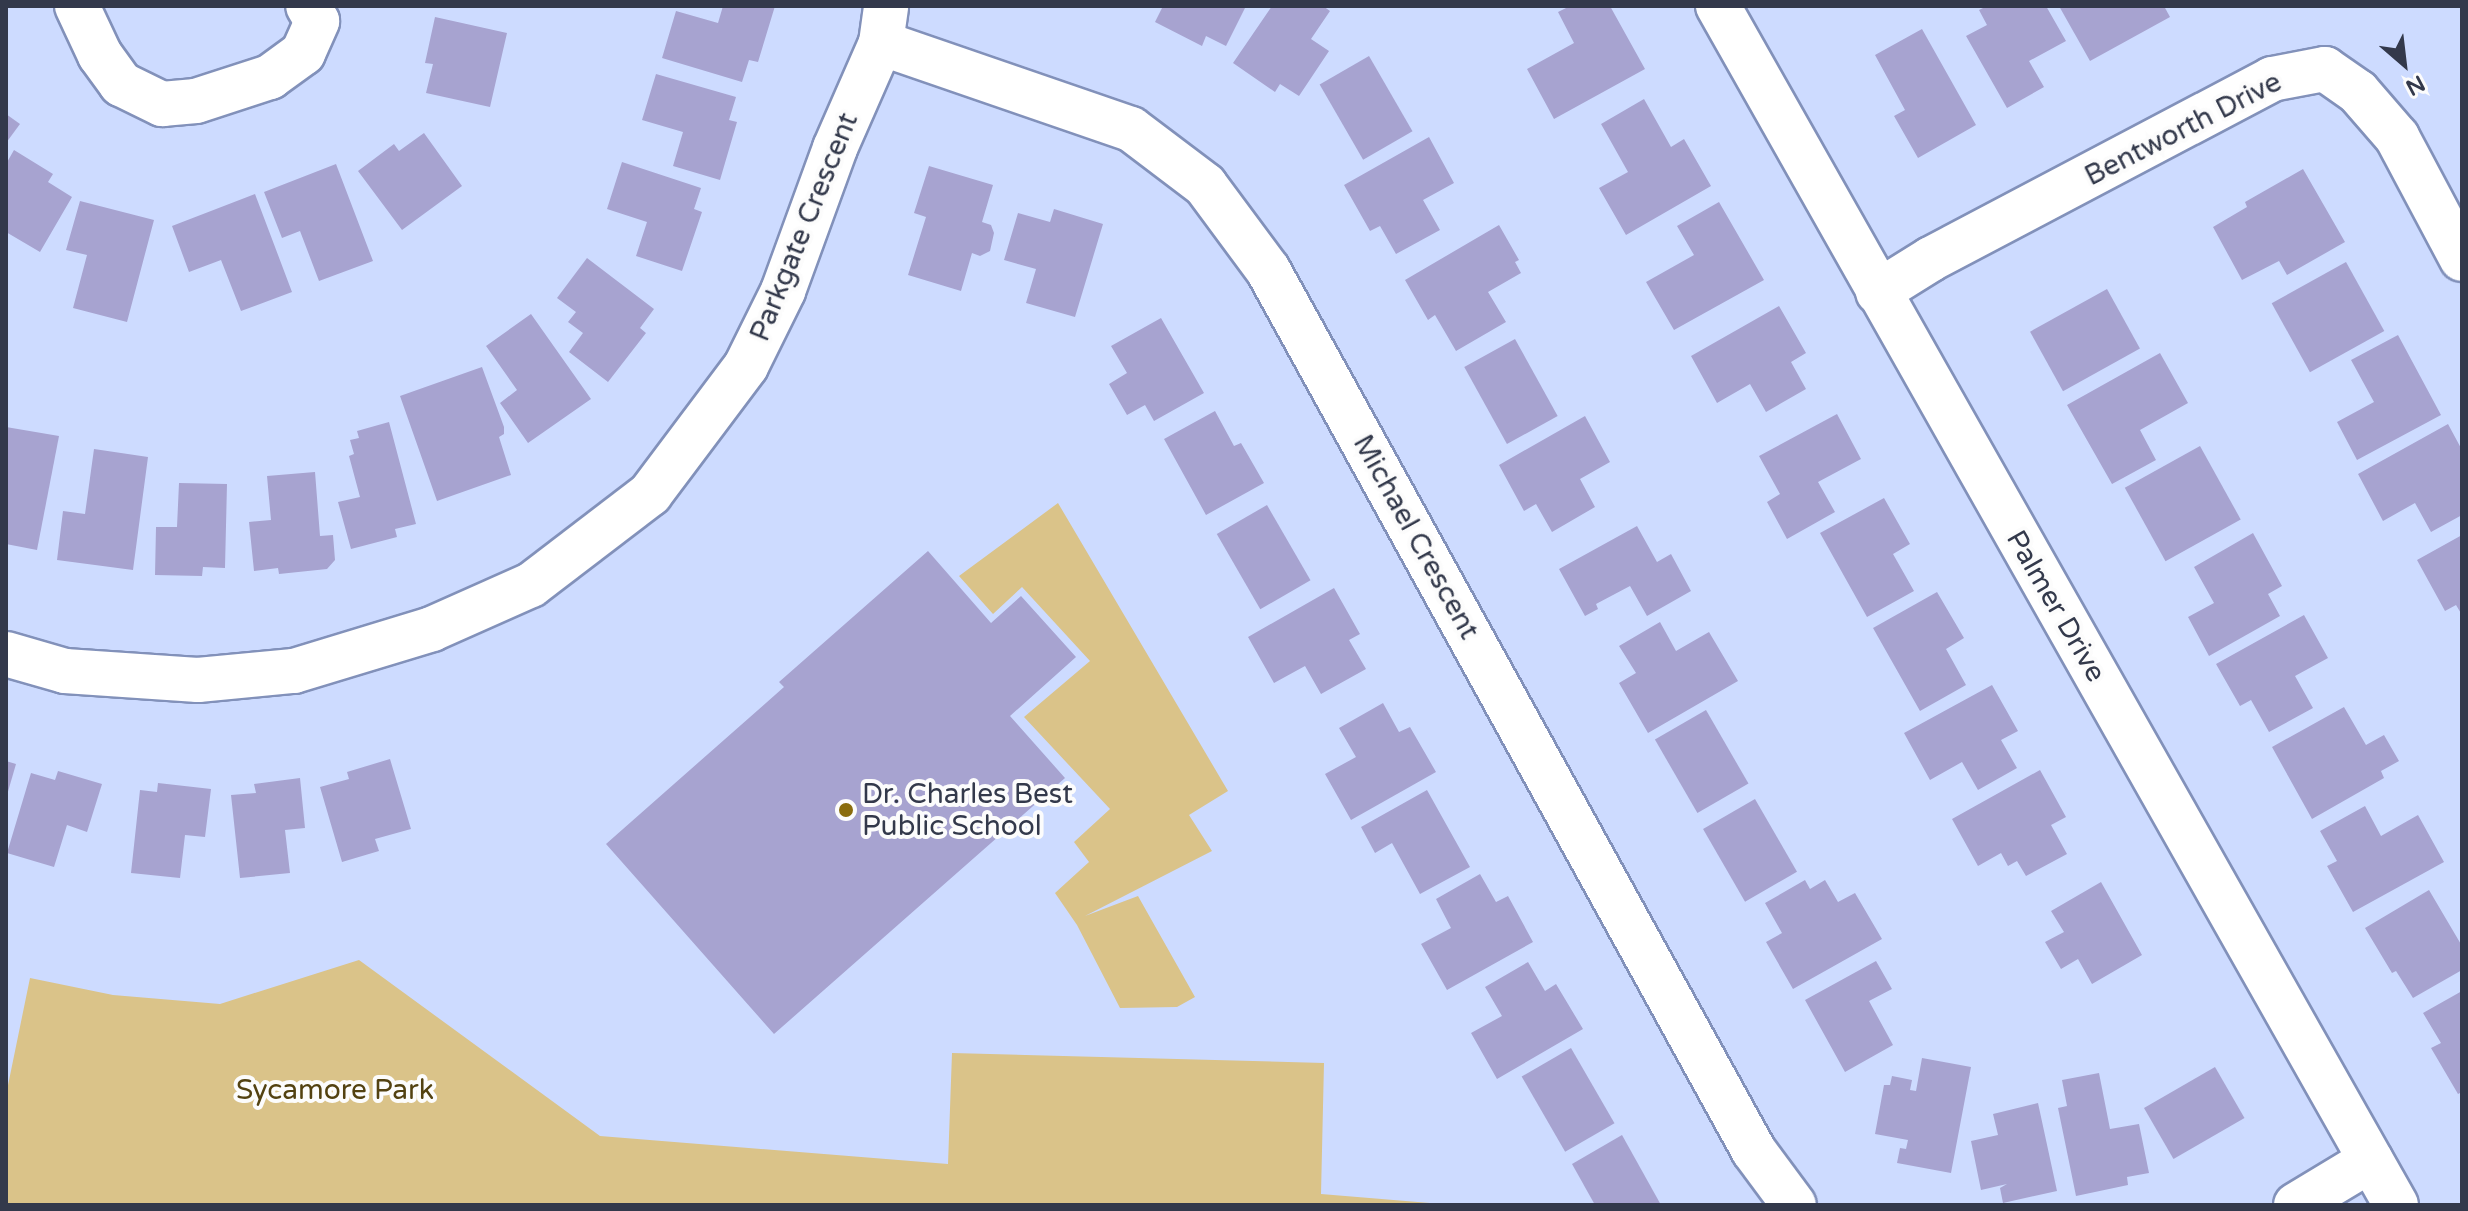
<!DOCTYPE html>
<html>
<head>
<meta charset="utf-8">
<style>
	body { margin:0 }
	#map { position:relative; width:2468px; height:1211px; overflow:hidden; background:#cddbff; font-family:"Varela Round",sans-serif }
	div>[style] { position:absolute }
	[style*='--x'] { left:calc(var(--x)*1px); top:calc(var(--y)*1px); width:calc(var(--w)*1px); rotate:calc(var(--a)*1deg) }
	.green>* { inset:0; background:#dac389 }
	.building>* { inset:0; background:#a7a3d0; transform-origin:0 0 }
	.roads { filter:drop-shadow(2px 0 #8291ba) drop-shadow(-2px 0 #8291ba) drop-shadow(0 2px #8291ba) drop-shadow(0 -2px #8291ba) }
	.minor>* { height:44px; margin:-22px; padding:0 22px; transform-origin:22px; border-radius:22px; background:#fff }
	.dots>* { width:22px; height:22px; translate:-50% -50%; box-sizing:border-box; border:4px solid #fcfcfc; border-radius:50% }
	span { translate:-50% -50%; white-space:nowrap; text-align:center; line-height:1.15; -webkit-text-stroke:8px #fcfcfc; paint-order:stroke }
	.street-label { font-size:28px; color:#33394b }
	.poi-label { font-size:28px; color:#33394b }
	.left { translate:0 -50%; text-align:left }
	.park-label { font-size:28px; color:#534211 }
	.frame { position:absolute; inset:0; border:8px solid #33394b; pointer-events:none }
	.north { position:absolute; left:2364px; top:24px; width:80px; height:80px; -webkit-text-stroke:6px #fcfcfc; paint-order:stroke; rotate:152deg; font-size:22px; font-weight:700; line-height:32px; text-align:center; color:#33394b }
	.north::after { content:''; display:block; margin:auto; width:28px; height:36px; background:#33394b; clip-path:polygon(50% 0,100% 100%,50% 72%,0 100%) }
</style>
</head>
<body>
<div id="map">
	<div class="green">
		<i style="clip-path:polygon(1058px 503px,1228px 791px,1189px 815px,1212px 851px,1085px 916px,1138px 896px,1195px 997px,1177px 1007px,1120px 1008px,1077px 925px,1055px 893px,1089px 862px,1074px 842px,1110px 809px,1024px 717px,1090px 661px,1022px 587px,993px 614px,959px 576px)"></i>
		<i style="clip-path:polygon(359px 960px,600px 1136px,948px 1164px,952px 1053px,1324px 1063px,1321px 1194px,1454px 1205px,6px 1205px,6px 1095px,30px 978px,113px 995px,220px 1004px)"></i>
	</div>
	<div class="building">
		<i style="clip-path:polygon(723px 6px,775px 6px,758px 62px,749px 60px,742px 82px,662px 58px,676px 11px,718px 23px)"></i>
		<i style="clip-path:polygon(1163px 6px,1246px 6px,1226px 46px,1206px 36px,1202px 46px,1155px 22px)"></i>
		<i style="clip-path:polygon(1272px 6px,1323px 6px,1330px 11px,1311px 39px,1329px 51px,1299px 96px,1280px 84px,1275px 92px,1233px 63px)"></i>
		<i style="clip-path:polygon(1570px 6px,1610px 6px,1645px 69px,1554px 119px,1527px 69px,1574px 43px,1558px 12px)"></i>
		<i style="clip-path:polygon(1987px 6px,2046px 6px,2066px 41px,2029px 61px,2044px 87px,2007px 108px,1966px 36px,1987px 25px,1979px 10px)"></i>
		<i style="clip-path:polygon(2059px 6px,2164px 6px,2170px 17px,2090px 61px)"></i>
		<i style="clip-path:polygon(435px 17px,507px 33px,490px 107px,426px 93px,433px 64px,425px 63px)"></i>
		<i style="clip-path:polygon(1922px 29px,1976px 125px,1918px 158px,1894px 116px,1905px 110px,1875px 55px)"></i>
		<i style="left:1369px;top:56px;width:87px;height:57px;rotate:60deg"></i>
		<i style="clip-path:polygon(656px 74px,736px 97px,729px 120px,737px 122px,720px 180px,673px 166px,683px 132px,642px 120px)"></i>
		<i style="clip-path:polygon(1644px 99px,1671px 147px,1684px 139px,1711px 186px,1626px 235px,1599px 188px,1628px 172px,1601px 124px)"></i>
		<i style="clip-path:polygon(6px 114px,20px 124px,6px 143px)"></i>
		<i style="clip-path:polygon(424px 133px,462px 186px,402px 230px,358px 171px,394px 144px,399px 151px)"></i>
		<i style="clip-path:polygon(1429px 137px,1454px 183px,1423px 200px,1440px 230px,1396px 254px,1380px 226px,1370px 231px,1344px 185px)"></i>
		<i style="clip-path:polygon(14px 150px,53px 174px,48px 182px,72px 197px,40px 252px,6px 232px,6px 164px)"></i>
		<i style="clip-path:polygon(622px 162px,701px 188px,694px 209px,702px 212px,682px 271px,636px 256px,647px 222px,607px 209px)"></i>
		<i style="clip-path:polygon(336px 164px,373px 261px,319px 281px,300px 231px,282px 238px,264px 192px)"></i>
		<i style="clip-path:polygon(929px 166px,993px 185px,982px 222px,991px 225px,994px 233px,990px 251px,980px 256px,972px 253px,961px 291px,908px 275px,926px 217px,914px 213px)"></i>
		<i style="clip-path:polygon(2303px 169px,2345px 242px,2287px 275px,2279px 261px,2242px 280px,2213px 227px,2247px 207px,2245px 202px)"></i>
		<i style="clip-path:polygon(255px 194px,292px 292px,241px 311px,221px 260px,189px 272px,172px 226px)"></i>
		<i style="clip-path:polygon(80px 201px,154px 220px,127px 322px,73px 308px,87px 255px,66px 250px)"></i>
		<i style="clip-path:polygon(1719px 202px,1764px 280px,1674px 330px,1646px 282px,1694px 255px,1677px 226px)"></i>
		<i style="clip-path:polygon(1054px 209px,1103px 224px,1075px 317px,1026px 303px,1036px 269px,1004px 260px,1018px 213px,1050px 222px)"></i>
		<i style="clip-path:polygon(1499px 225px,1519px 260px,1515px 262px,1521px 273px,1488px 292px,1506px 322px,1456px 351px,1435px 315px,1428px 320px,1405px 280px)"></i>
		<i style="clip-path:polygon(587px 258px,654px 309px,640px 328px,646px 333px,608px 382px,569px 352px,583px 333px,568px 322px,576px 312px,557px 298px)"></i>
		<i style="left:2346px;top:262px;width:79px;height:85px;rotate:61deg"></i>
		<i style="left:2107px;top:289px;width:68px;height:88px;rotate:61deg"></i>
		<i style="clip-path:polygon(1779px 306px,1806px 353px,1791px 362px,1806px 389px,1766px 412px,1750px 384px,1717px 403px,1691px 356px)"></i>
		<i style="clip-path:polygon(531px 314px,591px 399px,528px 443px,500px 403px,517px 390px,486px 346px)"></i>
		<i style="clip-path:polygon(1161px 318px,1204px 393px,1154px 421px,1145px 405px,1127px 415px,1109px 384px,1127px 373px,1111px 346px)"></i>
		<i style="clip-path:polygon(2398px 335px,2441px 415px,2357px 460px,2337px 422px,2374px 402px,2351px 360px)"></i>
		<i style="left:1515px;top:339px;width:88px;height:58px;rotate:61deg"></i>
		<i style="clip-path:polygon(2160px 353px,2188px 403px,2140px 430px,2156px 460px,2112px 484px,2067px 405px)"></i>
		<i style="clip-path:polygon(482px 367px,504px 427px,504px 434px,499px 437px,511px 475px,437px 501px,400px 396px)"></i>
		<i style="clip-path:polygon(1215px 411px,1234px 446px,1241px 443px,1264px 483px,1206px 515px,1164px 439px)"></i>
		<i style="clip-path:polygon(1837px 414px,1861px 459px,1818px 482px,1835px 512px,1787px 539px,1767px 502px,1780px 494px,1759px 456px)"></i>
		<i style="clip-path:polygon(1585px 416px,1610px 462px,1580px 479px,1595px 507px,1552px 532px,1536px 504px,1524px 511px,1499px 465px)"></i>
		<i style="clip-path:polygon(389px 422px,416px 524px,395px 529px,397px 537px,351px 549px,338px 502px,360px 497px,349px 456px,354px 454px,350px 440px,359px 438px,357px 431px)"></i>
		<i style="clip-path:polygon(2448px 424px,2462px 450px,2462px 515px,2431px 532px,2415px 503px,2383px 521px,2358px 474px)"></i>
		<i style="clip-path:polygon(6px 427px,59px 436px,37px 550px,6px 544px)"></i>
		<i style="left:2200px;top:446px;width:84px;height:86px;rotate:61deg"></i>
		<i style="clip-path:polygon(94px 449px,148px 457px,133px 570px,57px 560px,63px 511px,85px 514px)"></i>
		<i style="clip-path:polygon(315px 472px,320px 536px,333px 535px,335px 560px,327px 569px,279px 574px,278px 568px,254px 571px,249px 522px,271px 520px,267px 476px)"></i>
		<i style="clip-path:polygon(179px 483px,227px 484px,225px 568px,203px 567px,202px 576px,155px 575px,156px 527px,177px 527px)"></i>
		<i style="clip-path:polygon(1884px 498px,1910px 544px,1893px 554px,1914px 591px,1867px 617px,1820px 533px)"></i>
		<i style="left:1267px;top:505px;width:87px;height:58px;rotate:60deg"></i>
		<i style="clip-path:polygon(1637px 526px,1657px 562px,1671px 554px,1691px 591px,1647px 616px,1630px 586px,1596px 604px,1598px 609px,1585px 616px,1559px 569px)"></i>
		<i style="clip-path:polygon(2253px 533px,2282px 586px,2268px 594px,2280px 616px,2209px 656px,2188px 617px,2214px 603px,2194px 567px)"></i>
		<i style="clip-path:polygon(2462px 535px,2462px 615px,2456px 605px,2445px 611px,2417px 560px)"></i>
		<i style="clip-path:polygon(928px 551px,991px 623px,1021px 596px,1076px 657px,1010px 716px,1065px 778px,774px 1034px,606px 844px,784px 687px,779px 682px)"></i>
		<i style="clip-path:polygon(1334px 588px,1360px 634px,1349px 640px,1366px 669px,1321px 694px,1305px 666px,1274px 683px,1248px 637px)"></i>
		<i style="clip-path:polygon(1937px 592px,1964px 638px,1946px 649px,1966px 685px,1920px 711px,1873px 628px)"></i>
		<i style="clip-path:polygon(2304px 615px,2328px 658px,2295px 676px,2313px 708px,2269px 732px,2251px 700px,2240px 706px,2216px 664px)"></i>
		<i style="clip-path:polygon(1660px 622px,1676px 651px,1709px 632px,1738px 681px,1648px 733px,1619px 683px,1636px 673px,1619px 646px)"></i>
		<i style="clip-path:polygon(1992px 685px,2018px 731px,2001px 740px,2017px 768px,1978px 790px,1962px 762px,1930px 780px,1904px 733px)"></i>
		<i style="clip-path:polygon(1383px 703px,1399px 732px,1410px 727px,1436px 772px,1351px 820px,1325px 774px,1356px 757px,1339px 728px)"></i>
		<i style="clip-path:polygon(2344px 707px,2366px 745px,2384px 735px,2399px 761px,2381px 771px,2384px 778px,2312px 819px,2272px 747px)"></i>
		<i style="left:1706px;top:710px;width:85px;height:59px;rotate:60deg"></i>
		<i style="clip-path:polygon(390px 759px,411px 829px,375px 839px,379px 851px,342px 862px,320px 787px,349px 779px,347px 772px)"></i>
		<i style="clip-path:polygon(6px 761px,16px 764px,7px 795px,6px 795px)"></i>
		<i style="clip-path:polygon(2040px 770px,2066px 817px,2051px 825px,2067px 854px,2026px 876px,2017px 861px,2008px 866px,2001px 853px,1978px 866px,1952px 819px)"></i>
		<i style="clip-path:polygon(58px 771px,102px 784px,87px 832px,67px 825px,54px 867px,7px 853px,31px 773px,55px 780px)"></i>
		<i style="clip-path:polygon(300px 778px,305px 828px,285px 830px,290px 873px,240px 878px,231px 795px,256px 793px,254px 784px)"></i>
		<i style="clip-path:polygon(158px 783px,211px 789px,205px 837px,185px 835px,180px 878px,131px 873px,140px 790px,157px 792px)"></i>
		<i style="clip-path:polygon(1427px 790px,1470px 867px,1420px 894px,1392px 843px,1375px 853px,1361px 827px)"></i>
		<i style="left:1755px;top:799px;width:84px;height:60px;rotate:60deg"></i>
		<i style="clip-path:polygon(2365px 806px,2381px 836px,2418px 815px,2444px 862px,2353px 912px,2327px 866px,2337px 861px,2320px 831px)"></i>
		<i style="clip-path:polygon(1480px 874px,1496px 902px,1508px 896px,1533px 942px,1447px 990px,1421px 944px,1451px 928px,1436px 899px)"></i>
		<i style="clip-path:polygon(1805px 880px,1810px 889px,1825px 880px,1838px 902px,1855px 893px,1882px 939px,1793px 989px,1766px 942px,1782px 933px,1765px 903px)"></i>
		<i style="clip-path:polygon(2101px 882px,2142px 955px,2092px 984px,2078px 959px,2061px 969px,2045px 942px,2064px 932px,2051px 911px)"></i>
		<i style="clip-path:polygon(2429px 890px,2462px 946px,2462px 970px,2413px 998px,2396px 971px,2392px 973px,2365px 928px)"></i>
		<i style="clip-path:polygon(1876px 961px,1892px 989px,1869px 1001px,1893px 1045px,1845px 1072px,1805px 1000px)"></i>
		<i style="clip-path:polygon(1528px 962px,1545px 991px,1556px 984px,1583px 1029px,1497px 1079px,1471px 1033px,1502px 1016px,1485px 987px)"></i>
		<i style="clip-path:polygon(2462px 991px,2462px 1092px,2458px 1094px,2431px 1048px,2441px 1043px,2423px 1013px)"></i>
		<i style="left:1571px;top:1048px;width:87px;height:57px;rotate:60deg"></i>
		<i style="clip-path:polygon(1922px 1058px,1971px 1067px,1951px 1173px,1897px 1163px,1900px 1148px,1906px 1149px,1908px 1140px,1875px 1134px,1884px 1085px,1890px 1085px,1892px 1076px,1912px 1080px,1910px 1090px,1916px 1091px)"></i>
		<i style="left:2215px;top:1067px;width:59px;height:82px;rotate:60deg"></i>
		<i style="clip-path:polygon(2099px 1073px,2110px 1129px,2139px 1124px,2149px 1173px,2127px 1177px,2128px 1185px,2076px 1196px,2058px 1108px,2067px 1106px,2062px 1080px)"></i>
		<i style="clip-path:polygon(2038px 1103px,2057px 1191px,2003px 1203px,2000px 1188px,2007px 1184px,1981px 1190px,1971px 1141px,1998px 1135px,1993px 1114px)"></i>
		<i style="clip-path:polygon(1622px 1135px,1661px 1205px,1595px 1205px,1572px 1164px)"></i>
	</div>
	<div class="roads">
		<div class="minor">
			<i style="--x:77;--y:6;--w:54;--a:64.9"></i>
			<i style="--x:100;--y:55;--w:36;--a:54"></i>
			<i style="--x:121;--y:84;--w:46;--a:26"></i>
			<i style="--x:162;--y:104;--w:34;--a:-5"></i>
			<i style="--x:196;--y:101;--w:78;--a:-18"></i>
			<i style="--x:270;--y:77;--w:41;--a:-36"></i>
			<i style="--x:303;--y:53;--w:35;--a:-66"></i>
			<i style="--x:317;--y:21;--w:17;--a:-121"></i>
			<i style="--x:1718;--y:6;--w:1377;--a:60.51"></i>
			<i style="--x:881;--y:43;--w:264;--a:19"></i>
			<i style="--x:1131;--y:129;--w:93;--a:37.1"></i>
			<i style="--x:1205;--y:185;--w:106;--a:53.5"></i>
			<i style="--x:1268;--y:270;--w:1006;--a:61.12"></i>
			<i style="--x:1754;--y:1151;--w:67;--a:53.5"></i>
			<i style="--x:1878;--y:292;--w:62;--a:-31.9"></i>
			<i style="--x:1931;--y:259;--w:386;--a:-27.8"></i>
			<i style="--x:2272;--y:79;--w:54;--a:-10.7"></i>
			<i style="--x:2325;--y:69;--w:40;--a:34.9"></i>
			<i style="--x:2358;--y:92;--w:60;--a:49.1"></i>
			<i style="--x:2397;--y:137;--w:138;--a:62"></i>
			<i style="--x:6;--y:654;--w:61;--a:16.1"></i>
			<i style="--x:65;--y:671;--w:133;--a:3.9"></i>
			<i style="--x:198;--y:680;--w:96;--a:-5.4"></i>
			<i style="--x:294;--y:671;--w:144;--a:-16.9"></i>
			<i style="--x:432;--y:629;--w:108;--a:-24"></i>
			<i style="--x:531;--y:585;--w:150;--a:-37.4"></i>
			<i style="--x:650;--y:494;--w:160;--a:-53.1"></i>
			<i style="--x:746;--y:366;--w:84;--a:-63.7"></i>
			<i style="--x:783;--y:291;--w:152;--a:-70"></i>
			<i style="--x:835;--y:148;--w:115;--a:-66.3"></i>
			<i style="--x:881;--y:43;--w:37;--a:-82"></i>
			<i style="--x:2296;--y:1205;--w:87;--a:-31"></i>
		</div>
	</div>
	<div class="dots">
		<i style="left:846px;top:810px;background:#8a6c0d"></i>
	</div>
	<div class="street-label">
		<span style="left:2183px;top:129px;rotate:-27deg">Bentworth Drive</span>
		<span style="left:804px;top:227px;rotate:-68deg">Parkgate Crescent</span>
		<span style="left:1416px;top:537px;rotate:61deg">Michael Crescent</span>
		<span style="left:2056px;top:606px;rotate:60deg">Palmer Drive</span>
	</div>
	<div class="poi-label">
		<span class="left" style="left:862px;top:810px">Dr. Charles Best<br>Public School</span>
	</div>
	<div class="park-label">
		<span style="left:335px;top:1090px">Sycamore Park</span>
	</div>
	<div class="frame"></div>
	<div class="north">N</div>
</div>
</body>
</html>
